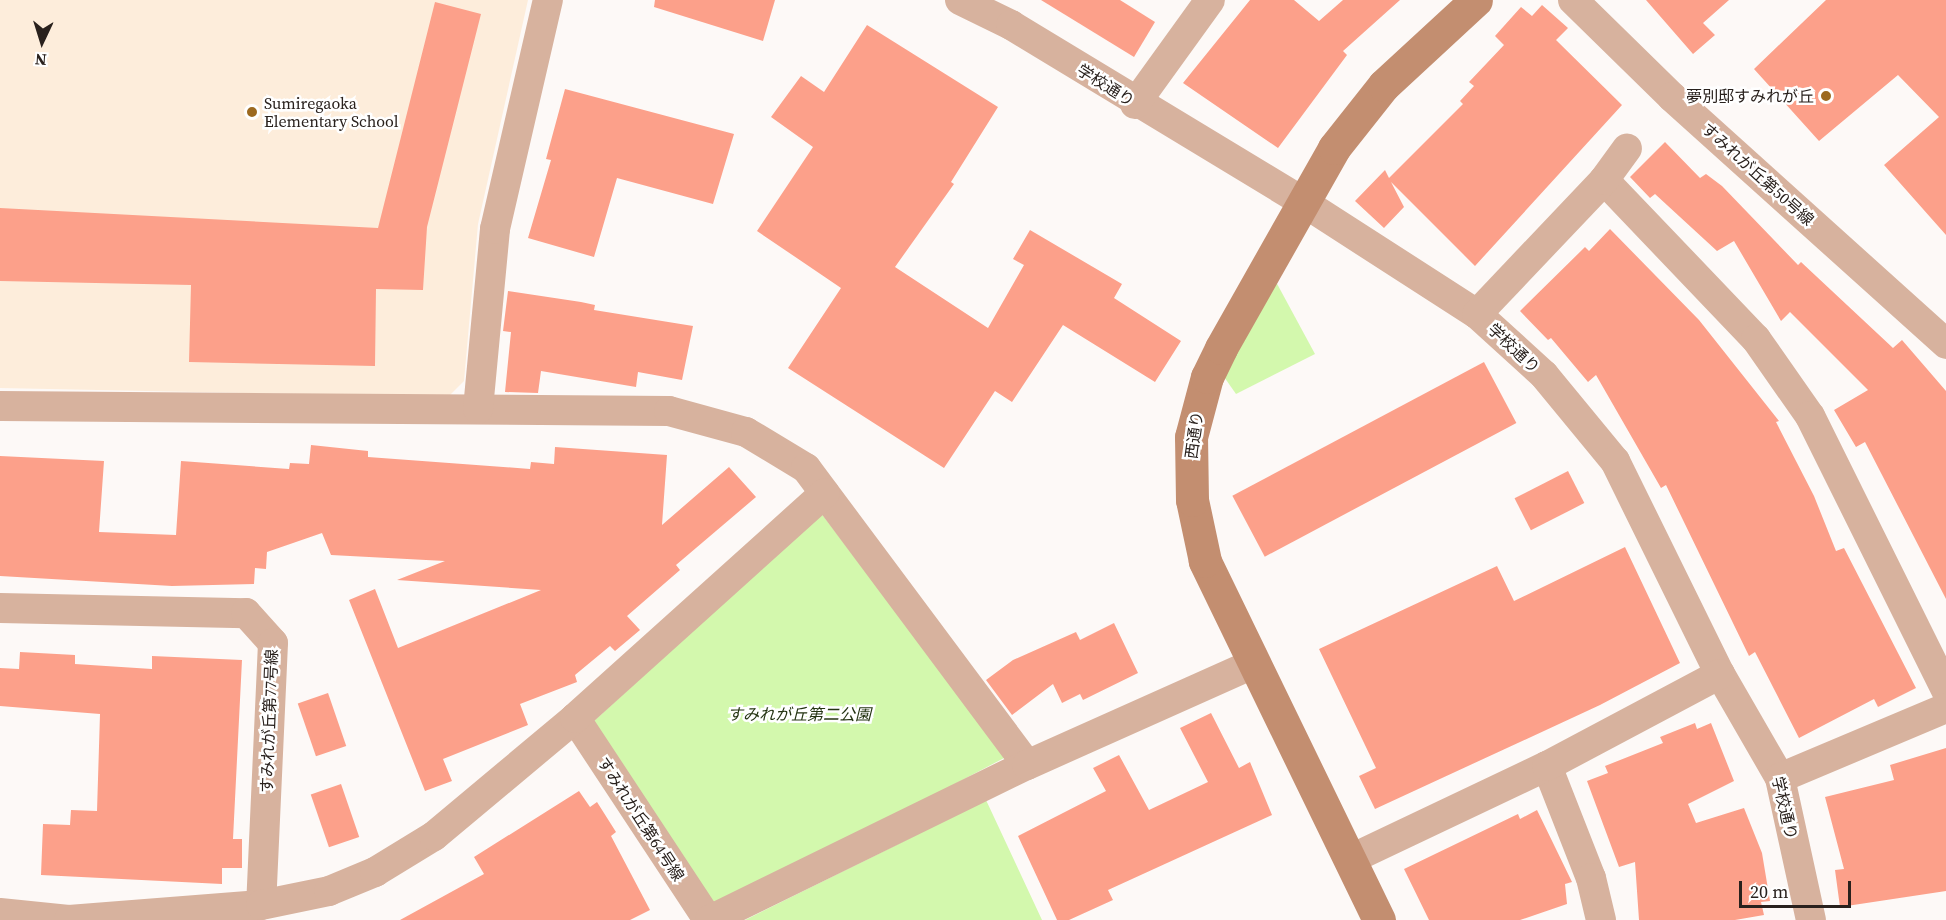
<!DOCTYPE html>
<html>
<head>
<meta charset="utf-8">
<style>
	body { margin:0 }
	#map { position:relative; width:1946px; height:920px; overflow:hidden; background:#fdf9f7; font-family:"Source Serif 4","Noto Sans JP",serif }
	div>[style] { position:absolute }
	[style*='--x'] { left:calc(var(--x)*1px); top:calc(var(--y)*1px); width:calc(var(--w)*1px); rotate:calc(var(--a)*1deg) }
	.education>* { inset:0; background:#fdeddb }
	.green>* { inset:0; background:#d3f8ad }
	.building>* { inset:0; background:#fca08a; transform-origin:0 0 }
	.street>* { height:30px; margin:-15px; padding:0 15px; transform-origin:15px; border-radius:15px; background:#d7b29e }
	.secondary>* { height:33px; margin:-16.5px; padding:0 16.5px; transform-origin:16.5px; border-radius:16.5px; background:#c38e70 }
	.dots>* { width:16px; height:16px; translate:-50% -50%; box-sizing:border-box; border:3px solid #fff; border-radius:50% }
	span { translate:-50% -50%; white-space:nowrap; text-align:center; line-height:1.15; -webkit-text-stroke:5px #fff; paint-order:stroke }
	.street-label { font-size:16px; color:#29211d }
	.poi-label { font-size:16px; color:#29211d }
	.right { translate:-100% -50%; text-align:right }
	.left { translate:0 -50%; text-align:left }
	.park-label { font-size:16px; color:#243412; font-style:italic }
	.north { position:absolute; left:12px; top:12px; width:60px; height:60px; -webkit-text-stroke:4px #fff; paint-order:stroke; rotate:184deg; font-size:16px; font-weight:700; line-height:24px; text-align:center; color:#29211d }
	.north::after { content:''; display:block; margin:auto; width:21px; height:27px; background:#29211d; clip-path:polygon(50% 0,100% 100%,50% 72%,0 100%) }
	.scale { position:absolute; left:1739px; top:881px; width:112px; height:27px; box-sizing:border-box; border:3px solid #29211d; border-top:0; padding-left:8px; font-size:18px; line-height:21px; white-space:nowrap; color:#29211d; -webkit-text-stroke:4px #fff; paint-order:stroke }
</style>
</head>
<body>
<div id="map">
	<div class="education">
		<i style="clip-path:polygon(0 0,528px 0,478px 224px,464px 381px,448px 397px,0 388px)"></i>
	</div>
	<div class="green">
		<i style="clip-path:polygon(1275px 280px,1315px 354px,1236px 394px,1222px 374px)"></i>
		<i style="clip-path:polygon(821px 513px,1006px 757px,713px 911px,594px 721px)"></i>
		<i style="clip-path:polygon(986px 800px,1042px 920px,745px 920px,876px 855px)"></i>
	</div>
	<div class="building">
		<i style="clip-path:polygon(655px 0,775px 0,763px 41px,654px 7px)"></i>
		<i style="clip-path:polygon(1041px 0,1120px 0,1155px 22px,1134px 57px)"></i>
		<i style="clip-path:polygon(1250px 0,1294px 0,1319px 21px,1343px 0,1400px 0,1343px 51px,1347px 55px,1278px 148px,1183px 83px)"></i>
		<i style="clip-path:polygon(1646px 0,1729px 0,1703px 23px,1715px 35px,1693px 54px)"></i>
		<i style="clip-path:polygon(1826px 0,1946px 0,1946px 235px,1884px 165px,1939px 117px,1898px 75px,1819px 141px,1754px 69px)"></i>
		<i style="clip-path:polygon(435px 2px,481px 14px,427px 227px,423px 290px,376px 289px,375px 366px,189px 362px,191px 285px,0 281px,0 208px,378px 228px)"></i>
		<i style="clip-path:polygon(1542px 5px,1568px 28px,1556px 40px,1622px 105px,1475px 266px,1391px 182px,1404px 207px,1384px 228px,1355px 201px,1385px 170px,1389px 178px,1463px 104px,1460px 101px,1474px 86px,1469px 82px,1504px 45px,1495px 36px,1521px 7px,1532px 16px)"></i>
		<i style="clip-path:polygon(867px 25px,998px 107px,951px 182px,954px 184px,895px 267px,988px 328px,1024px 265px,1013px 259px,1030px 230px,1122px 284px,1114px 298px,1181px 341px,1155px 382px,1063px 325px,1012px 402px,995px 391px,944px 468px,788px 368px,841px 288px,757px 231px,813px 147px,771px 117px,801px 76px,824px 92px)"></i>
		<i style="clip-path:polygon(565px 89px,734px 134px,713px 204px,617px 178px,594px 257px,528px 238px,551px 160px,546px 159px)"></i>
		<i style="clip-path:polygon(1665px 142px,1700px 178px,1706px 174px,1722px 186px,1798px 265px,1801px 262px,1893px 348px,1902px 340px,1946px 391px,1946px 599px,1865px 442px,1856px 447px,1834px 410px,1868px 390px,1790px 312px,1781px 321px,1734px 241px,1717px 251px,1655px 194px,1650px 198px,1630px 177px)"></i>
		<i style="clip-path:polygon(1610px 229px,1699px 320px,1779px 421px,1776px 422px,1814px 496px,1836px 551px,1844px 548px,1916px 688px,1878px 707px,1874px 699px,1799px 738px,1755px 652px,1749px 656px,1666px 485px,1661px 488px,1596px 375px,1588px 382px,1551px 338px,1548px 340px,1520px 311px,1585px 247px,1589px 251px)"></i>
		<i style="clip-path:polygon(508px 291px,581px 302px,595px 305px,594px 310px,693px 326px,682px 380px,638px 372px,636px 387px,541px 371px,538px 393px,505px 392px,511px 332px,503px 331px)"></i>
		<i style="left:1484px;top:362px;width:69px;height:285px;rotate:62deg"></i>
		<i style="clip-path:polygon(311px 445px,368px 451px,368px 457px,530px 469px,531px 462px,554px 464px,555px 447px,667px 455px,662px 525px,729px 467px,756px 497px,676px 565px,680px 570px,627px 616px,640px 630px,615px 651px,610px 646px,575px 675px,577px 682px,520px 704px,528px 725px,443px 759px,452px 781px,425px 791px,349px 600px,375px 589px,398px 648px,541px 590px,397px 580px,445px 561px,331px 555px,322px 533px,267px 552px,266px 569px,255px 568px,254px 584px,172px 586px,0 576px,0 456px,104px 461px,99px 532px,176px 535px,181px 461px,289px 469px,290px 463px,309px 464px)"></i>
		<i style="left:1568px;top:471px;width:36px;height:60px;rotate:63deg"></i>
		<i style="clip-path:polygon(1625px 547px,1680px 663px,1600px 705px,1375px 809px,1359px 776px,1376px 768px,1319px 649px,1497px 566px,1514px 601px)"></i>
		<i style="clip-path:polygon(1114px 623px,1138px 673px,1083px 700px,1080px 694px,1062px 703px,1053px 684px,1012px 715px,986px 680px,1013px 660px,1076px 632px,1080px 640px)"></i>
		<i style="clip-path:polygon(20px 652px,75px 655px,75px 664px,152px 669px,152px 656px,242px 660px,233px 839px,242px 839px,242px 868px,222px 868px,222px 884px,41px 875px,43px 824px,70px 825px,71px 810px,97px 811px,100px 714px,0 706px,0 668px,19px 669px)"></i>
		<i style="left:328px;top:693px;width:56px;height:32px;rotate:71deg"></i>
		<i style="clip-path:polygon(1211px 713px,1239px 768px,1250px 762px,1272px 815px,1108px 890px,1113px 900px,1069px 920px,1057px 920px,1018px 836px,1106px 791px,1093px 768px,1119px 755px,1149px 810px,1208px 782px,1180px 728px)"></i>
		<i style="clip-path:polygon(1695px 723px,1697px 729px,1711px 723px,1734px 781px,1688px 804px,1696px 823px,1744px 808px,1762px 853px,1770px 901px,1761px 902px,1764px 915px,1735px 920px,1639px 920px,1635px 862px,1619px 867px,1587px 781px,1608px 773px,1605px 766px,1663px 743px,1660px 737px)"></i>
		<i style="clip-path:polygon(1946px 748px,1946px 891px,1840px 907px,1835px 870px,1844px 869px,1825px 797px,1894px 780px,1890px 765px)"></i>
		<i style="left:341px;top:784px;width:56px;height:32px;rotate:71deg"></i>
		<i style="clip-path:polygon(579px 791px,590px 807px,597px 802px,616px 832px,611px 836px,650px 910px,630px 920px,400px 920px,484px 874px,474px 857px)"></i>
		<i style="clip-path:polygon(1537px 810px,1572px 882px,1565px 884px,1567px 904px,1520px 920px,1429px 920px,1404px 869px,1518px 814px,1520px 819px)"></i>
	</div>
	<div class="street">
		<i style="--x:960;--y:0;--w:57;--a:26.1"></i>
		<i style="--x:1011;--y:25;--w:341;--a:31.2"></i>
		<i style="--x:1303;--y:202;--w:207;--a:32.8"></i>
		<i style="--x:1477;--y:314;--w:91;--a:42.3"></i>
		<i style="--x:1544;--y:375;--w:112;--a:50.5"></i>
		<i style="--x:1615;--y:461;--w:237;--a:63.8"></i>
		<i style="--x:1720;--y:674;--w:120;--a:60"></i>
		<i style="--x:1780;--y:778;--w:145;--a:77.7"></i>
		<i style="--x:1573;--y:0;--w:139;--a:44.4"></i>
		<i style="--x:1672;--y:97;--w:369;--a:42"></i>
		<i style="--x:1135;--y:104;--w:128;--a:-54.2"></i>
		<i style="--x:1604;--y:180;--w:220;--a:46.3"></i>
		<i style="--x:1756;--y:339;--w:94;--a:55"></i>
		<i style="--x:1810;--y:416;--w:306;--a:63.6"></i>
		<i style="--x:1477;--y:314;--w:185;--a:-46.5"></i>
		<i style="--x:1604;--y:180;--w:39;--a:-54"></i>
		<i style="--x:0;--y:406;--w:669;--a:0.43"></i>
		<i style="--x:669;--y:411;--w:80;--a:15.3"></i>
		<i style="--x:746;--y:432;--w:70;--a:31"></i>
		<i style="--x:806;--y:468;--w:370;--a:53.3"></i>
		<i style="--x:478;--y:409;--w:181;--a:-84.6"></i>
		<i style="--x:495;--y:229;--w:235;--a:-77"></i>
		<i style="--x:0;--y:608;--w:246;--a:1.2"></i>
		<i style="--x:246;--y:613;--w:40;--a:48"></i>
		<i style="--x:273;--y:643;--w:262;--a:92.6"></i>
		<i style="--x:575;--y:718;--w:242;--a:56.6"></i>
		<i style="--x:1547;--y:766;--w:120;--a:68.6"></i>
		<i style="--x:1591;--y:878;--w:43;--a:76.6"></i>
		<i style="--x:1780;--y:778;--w:180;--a:-22.9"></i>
		<i style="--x:1351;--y:859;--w:217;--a:-25.4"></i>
		<i style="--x:1547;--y:766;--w:196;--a:-28"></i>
		<i style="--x:0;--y:913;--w:69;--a:5.8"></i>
		<i style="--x:69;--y:920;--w:193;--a:-4.5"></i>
		<i style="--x:261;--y:905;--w:69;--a:-11.6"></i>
		<i style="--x:329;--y:891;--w:50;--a:-22.4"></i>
		<i style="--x:375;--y:872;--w:69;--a:-31.4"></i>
		<i style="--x:434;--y:836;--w:184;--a:-39.9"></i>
		<i style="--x:575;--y:718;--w:336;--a:-42"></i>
		<i style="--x:710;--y:920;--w:353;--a:-26.1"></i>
		<i style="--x:1027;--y:765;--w:248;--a:-24.1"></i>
	</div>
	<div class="secondary">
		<i style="--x:1379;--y:920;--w:399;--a:-115.9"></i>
		<i style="--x:1205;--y:561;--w:62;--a:-102"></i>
		<i style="--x:1192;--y:500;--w:63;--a:-90.9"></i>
		<i style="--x:1191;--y:437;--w:62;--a:-75.1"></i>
		<i style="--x:1207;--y:377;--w:32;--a:-64"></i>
		<i style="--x:1221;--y:348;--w:230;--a:-60.5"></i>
		<i style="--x:1334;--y:148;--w:80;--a:-51.6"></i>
		<i style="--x:1384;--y:85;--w:125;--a:-42.7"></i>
	</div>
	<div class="dots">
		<i style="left:1826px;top:96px;background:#9c691f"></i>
		<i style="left:252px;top:112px;background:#9c691f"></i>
	</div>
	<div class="street-label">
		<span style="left:1106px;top:85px;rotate:32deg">学校通り</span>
		<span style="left:1758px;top:174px;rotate:42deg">すみれが丘第50号線</span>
		<span style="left:1514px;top:348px;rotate:43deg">学校通り</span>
		<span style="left:1194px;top:435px;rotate:-82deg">西通り</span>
		<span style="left:269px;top:721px;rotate:-88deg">すみれが丘第77号線</span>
		<span style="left:1785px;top:808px;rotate:77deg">学校通り</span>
		<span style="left:641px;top:819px;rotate:57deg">すみれが丘第64号線</span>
	</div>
	<div class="poi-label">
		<span class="right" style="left:1814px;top:96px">夢別邸すみれが丘</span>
		<span class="left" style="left:264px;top:112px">Sumiregaoka<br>Elementary School</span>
	</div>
	<div class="park-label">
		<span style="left:799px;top:714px">すみれが丘第二公園</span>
	</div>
	<div class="north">N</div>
	<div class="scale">20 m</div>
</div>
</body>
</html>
